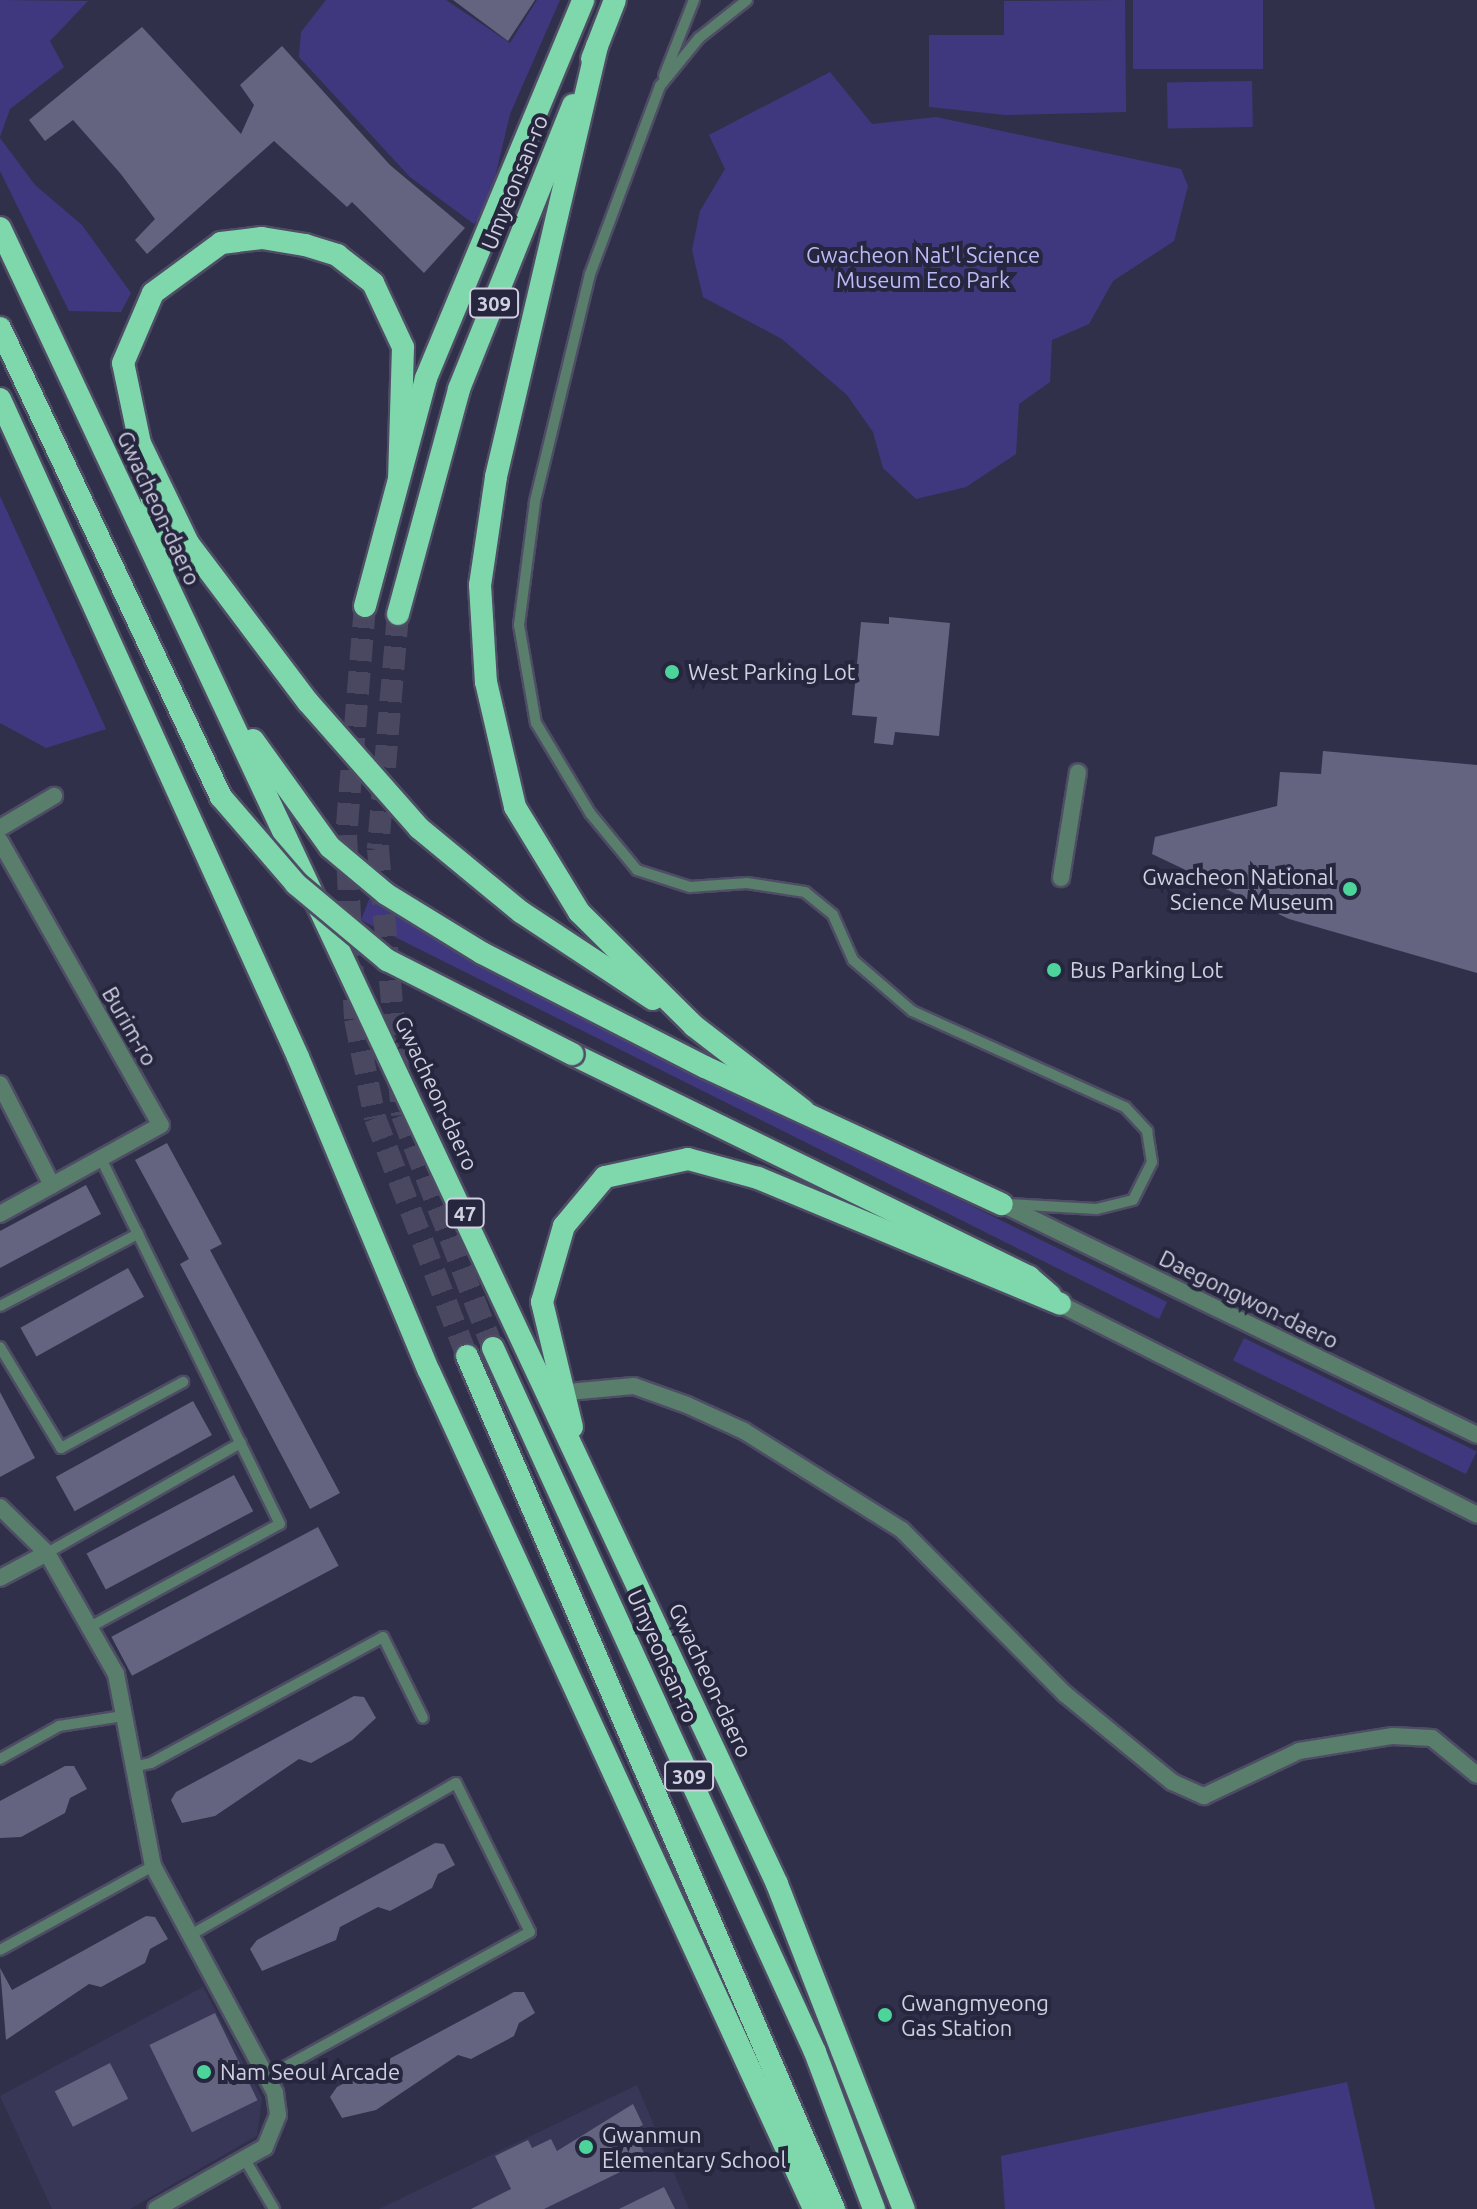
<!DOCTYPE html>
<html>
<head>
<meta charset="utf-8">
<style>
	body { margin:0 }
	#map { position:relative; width:1477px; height:2209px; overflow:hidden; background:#31304a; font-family:Ubuntu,sans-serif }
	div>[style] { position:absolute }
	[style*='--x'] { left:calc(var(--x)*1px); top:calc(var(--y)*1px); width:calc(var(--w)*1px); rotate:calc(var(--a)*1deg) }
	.built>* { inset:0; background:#393758 }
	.green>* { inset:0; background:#40387f; transform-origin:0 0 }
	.building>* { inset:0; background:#646481; transform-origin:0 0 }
	.trunk-tunnel>* { height:22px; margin-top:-11px; transform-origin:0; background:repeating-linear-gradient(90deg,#494860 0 22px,transparent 0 33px) }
	.roads { filter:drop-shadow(2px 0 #4e4d65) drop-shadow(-2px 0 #4e4d65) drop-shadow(0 2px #4e4d65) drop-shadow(0 -2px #4e4d65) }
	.service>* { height:10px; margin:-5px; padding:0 5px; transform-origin:5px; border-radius:5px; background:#597e6b }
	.pedestrian>* { height:16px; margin:-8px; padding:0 8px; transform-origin:8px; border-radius:8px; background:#597e6b }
	.minor>* { height:16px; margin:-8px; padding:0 8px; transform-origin:8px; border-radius:8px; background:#597e6b }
	.tertiary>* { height:16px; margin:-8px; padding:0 8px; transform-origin:8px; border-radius:8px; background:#597e6b }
	.trunk>* { height:22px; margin:-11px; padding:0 11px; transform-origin:11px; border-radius:11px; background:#7ed8ac }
	.bridges { filter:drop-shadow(2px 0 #4e4d65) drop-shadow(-2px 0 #4e4d65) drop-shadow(0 2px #4e4d65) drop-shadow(0 -2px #4e4d65) }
	.trunk-bridge>* { height:22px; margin:-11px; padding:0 11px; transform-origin:11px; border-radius:11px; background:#7ed8ac }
	.dots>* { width:22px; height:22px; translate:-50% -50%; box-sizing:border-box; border:4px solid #27263f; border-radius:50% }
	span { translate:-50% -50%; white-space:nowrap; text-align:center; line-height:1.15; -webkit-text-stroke:8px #27263f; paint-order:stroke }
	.shield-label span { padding:2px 6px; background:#27263f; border:2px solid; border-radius:6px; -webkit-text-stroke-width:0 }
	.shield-label { font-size:20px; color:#d0d0e0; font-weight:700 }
	.street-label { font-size:22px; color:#d0d0e0 }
	.park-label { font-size:22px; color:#bcbbf9 }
	.poi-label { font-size:22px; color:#d0d0e0 }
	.left { translate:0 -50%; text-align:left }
	.right { translate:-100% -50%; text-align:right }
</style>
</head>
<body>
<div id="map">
	<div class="built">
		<i style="clip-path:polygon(203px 1987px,262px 2098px,257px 2136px,130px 2209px,52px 2209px,0 2096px)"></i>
		<i style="clip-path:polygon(637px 2085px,689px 2209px,379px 2209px)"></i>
	</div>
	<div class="green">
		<i style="clip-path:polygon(0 0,88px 1px,50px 41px,64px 67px,10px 109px,0 137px)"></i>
		<i style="clip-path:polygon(326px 0,446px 0,510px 43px,537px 0,560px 0,510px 114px,488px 207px,474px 224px,410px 177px,299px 57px,301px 32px)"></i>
		<i style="clip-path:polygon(1125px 0,1126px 112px,1006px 115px,929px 107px,929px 35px,1004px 35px,1004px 1px)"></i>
		<i style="left:1133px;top:0;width:130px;height:69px"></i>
		<i style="clip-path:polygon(830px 72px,872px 124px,936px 117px,1181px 169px,1188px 186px,1174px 241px,1113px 281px,1089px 324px,1052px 340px,1050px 382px,1019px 404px,1016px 454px,966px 487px,916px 499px,883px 468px,873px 432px,847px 395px,782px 339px,703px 297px,692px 250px,700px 211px,725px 169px,709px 135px)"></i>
		<i style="left:1252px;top:81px;width:46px;height:85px;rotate:89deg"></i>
		<i style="clip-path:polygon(0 138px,35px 185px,82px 225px,131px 293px,121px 312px,69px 311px,0 171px)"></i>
		<i style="clip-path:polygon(0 496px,106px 729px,46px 748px,0 723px)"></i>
		<i style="clip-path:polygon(370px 897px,777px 1110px,1167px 1302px,1159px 1319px,361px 920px)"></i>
		<i style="left:1244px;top:1338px;width:259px;height:25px;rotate:26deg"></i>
		<i style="clip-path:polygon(1347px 2082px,1375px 2209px,1005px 2209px,1001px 2156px)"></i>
	</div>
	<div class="building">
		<i style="clip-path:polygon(453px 0,535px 0,508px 41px)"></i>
		<i style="clip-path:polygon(142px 27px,241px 134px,254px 105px,240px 85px,282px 46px,390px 165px,465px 228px,424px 273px,352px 202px,347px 207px,274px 141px,147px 254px,135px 240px,155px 219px,120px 173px,73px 120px,45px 141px,29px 120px)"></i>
		<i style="clip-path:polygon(889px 617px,950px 623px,939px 736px,895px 732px,893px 745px,874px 743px,877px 717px,852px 715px,861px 622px,889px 624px)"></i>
		<i style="clip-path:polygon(1323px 751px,1477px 765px,1477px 973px,1289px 919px,1152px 854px,1155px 837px,1277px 806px,1280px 772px,1321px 774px)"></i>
		<i style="clip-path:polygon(167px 1143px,222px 1244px,210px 1250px,340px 1493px,310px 1509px,180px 1264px,189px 1259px,135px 1160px)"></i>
		<i style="clip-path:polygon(86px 1185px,101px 1214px,0 1268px,0 1231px)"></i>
		<i style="left:128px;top:1268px;width:33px;height:123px;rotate:61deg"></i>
		<i style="clip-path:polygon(0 1392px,35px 1458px,0 1477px)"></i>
		<i style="left:193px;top:1401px;width:39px;height:157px;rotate:61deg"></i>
		<i style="left:234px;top:1475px;width:41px;height:167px;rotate:62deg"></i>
		<i style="left:318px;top:1527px;width:44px;height:234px;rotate:62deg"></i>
		<i style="clip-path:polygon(354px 1696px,364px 1697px,376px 1718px,352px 1740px,311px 1763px,299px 1759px,215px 1816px,182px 1823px,171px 1800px,176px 1792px)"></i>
		<i style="clip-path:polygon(65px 1766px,74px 1766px,87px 1789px,70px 1798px,65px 1813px,21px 1837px,0 1838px,0 1801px)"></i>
		<i style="clip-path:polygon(435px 1843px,444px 1844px,455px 1865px,438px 1874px,432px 1888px,390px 1911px,378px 1907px,340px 1927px,336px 1940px,262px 1971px,250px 1949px,257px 1940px)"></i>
		<i style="clip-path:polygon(146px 1916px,155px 1917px,168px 1939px,150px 1949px,145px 1963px,101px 1987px,89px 1984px,6px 2040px,0 1968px,12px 1990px)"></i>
		<i style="clip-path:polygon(514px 1992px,524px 1992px,535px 2013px,519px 2023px,514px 2036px,471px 2059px,458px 2055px,376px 2110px,342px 2118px,330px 2097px,337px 2087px)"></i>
		<i style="left:215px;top:2013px;width:97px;height:73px;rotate:64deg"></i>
		<i style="left:110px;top:2063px;width:40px;height:62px;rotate:63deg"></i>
		<i style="clip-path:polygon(633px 2104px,643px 2125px,633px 2130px,647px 2159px,544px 2209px,471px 2209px,511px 2189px,495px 2156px,528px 2140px,532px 2148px,551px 2139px,557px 2151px)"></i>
		<i style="clip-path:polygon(664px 2187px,675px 2209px,619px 2209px)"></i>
	</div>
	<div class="trunk-tunnel">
		<i style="--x:365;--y:606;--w:230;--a:94.7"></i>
		<i style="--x:346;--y:835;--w:184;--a:87.2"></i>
		<i style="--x:355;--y:1019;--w:101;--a:78.6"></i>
		<i style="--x:375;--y:1118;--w:255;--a:68.9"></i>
		<i style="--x:398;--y:614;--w:236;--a:94.9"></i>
		<i style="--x:378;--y:849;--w:267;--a:84.8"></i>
		<i style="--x:402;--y:1115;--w:250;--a:68.7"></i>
	</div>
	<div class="roads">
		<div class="service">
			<i style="--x:747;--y:0;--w:61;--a:141.6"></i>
			<i style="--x:699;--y:38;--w:62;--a:129.1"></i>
			<i style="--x:660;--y:86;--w:201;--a:110.4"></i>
			<i style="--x:590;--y:274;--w:235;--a:103.6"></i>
			<i style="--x:535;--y:502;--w:124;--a:97.4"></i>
			<i style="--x:519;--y:625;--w:99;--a:80.2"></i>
			<i style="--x:536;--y:723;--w:105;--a:59"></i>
			<i style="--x:590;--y:813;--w:74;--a:50.5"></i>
			<i style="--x:637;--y:870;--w:56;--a:17.8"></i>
			<i style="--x:690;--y:887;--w:57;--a:-4"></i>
			<i style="--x:747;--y:883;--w:59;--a:8.8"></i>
			<i style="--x:805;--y:892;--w:36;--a:39"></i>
			<i style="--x:833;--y:915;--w:49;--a:66"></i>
			<i style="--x:853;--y:960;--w:78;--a:40.8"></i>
			<i style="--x:912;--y:1011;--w:234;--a:24.3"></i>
			<i style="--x:1125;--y:1107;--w:33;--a:47"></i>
			<i style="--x:1147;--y:1131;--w:31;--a:81"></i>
			<i style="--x:1152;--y:1162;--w:42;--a:116.6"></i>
			<i style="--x:1133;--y:1200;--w:38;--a:166"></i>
			<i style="--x:1096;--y:1209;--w:88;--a:-176.7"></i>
			<i style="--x:664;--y:76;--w:82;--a:-68.5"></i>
			<i style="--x:0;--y:1306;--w:156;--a:-27.6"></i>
			<i style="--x:0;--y:1347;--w:118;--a:58.9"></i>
			<i style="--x:61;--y:1448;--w:139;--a:-28.4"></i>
			<i style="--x:47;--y:1553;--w:223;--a:-29.6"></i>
			<i style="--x:90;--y:1627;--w:216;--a:-28.5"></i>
			<i style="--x:280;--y:1524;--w:407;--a:-116.1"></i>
			<i style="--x:0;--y:1759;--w:68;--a:-29.2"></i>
			<i style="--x:59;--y:1726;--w:65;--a:-8.9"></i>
			<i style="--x:132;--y:1767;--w:19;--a:-12"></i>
			<i style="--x:151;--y:1763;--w:264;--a:-28.5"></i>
			<i style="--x:383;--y:1637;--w:90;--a:63.7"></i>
			<i style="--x:194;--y:1933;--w:302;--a:-29.8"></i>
			<i style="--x:456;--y:1783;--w:166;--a:63.6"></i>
			<i style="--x:530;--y:1932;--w:299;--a:151.2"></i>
			<i style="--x:0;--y:1950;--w:175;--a:-28.8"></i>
			<i style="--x:247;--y:2163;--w:53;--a:59.6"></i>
		</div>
		<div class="pedestrian">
			<i style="--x:1061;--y:878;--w:107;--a:-80.9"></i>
		</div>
		<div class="minor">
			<i style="--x:0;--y:828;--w:63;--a:-30.7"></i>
			<i style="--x:0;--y:841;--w:326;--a:60.5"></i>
			<i style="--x:161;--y:1125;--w:184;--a:151.1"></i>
			<i style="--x:0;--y:1084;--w:114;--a:62.8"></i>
			<i style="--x:568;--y:1392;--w:66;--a:-5.2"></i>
			<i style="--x:634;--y:1386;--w:56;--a:19.7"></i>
			<i style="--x:687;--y:1405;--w:63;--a:24.5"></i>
			<i style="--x:744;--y:1431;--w:186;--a:32.1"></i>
			<i style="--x:902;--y:1530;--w:231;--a:45.2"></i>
			<i style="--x:1065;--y:1694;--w:139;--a:39.4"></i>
			<i style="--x:1172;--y:1782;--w:35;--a:24"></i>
			<i style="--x:1204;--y:1796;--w:105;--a:-25.3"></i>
			<i style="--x:1299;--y:1751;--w:95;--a:-9.1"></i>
			<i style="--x:1393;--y:1736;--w:39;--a:3"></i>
			<i style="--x:1432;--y:1738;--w:58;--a:39.4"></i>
			<i style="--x:0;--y:1507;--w:66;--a:44.4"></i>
			<i style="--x:47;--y:1553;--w:139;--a:60.3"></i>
			<i style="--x:116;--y:1674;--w:196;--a:79.1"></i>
			<i style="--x:153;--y:1866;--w:258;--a:61.7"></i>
			<i style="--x:275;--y:2093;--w:22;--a:82"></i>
			<i style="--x:278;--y:2115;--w:35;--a:112"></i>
			<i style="--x:265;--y:2147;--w:125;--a:150.4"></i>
			<i style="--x:0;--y:1578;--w:53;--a:-28"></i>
		</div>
		<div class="tertiary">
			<i style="--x:1002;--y:1204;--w:528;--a:25.93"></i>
			<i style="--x:1060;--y:1304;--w:467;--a:26.8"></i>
		</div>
		<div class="trunk">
			<i style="--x:597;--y:46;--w:443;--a:103.2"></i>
			<i style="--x:496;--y:477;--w:109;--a:98.4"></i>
			<i style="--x:480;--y:585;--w:97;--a:86.5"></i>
			<i style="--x:486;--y:682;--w:128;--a:76.9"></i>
			<i style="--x:515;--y:807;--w:123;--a:58.6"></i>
			<i style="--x:579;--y:912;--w:162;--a:44.7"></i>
			<i style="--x:694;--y:1026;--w:138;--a:37.6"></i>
			<i style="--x:592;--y:59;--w:63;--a:-68.7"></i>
			<i style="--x:0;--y:228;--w:1829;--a:64.86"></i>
			<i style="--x:777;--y:1884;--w:349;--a:68.7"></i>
			<i style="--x:0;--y:399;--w:722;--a:65.63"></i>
			<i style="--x:298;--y:1057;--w:340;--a:67.4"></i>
			<i style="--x:429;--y:1371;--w:922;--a:65.32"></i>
			<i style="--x:136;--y:435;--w:120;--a:64.3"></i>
			<i style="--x:188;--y:543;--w:199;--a:53"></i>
			<i style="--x:308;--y:702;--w:168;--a:48.6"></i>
			<i style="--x:419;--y:828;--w:132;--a:39.5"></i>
			<i style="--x:521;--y:912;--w:158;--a:33.4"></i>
			<i style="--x:165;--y:562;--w:203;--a:-101.9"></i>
			<i style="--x:123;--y:363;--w:76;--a:-66.8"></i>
			<i style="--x:153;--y:293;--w:84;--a:-36.3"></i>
			<i style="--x:221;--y:243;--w:41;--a:-7"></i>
			<i style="--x:262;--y:238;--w:44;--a:9.2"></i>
			<i style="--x:305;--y:245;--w:34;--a:17"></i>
			<i style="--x:337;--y:255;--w:46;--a:37.9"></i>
			<i style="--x:373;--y:283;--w:71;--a:64.9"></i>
			<i style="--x:403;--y:347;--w:131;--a:91.7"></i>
			<i style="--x:365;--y:606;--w:236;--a:-75"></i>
			<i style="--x:426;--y:378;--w:409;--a:-67.4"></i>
			<i style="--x:398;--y:614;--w:233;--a:-74.8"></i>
			<i style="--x:459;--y:389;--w:306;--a:-68.1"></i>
			<i style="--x:253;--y:740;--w:132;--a:54.3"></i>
			<i style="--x:330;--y:847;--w:73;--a:40"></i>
			<i style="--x:386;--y:894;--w:113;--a:31.6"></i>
			<i style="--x:482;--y:953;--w:250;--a:27.1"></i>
			<i style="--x:705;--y:1067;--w:327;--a:24.8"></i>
			<i style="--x:572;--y:1054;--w:509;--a:26.01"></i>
			<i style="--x:1029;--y:1277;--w:28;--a:41"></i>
			<i style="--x:493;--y:1348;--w:774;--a:65.42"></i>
			<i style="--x:815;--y:2052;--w:168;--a:69.4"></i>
			<i style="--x:467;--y:1356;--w:929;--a:66.72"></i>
			<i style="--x:572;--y:1427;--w:129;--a:-103.5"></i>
			<i style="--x:542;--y:1302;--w:79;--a:-73.9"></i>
			<i style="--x:564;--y:1226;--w:64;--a:-50.1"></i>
			<i style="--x:605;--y:1177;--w:85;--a:-12.2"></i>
			<i style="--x:688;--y:1159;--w:73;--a:15.2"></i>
			<i style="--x:758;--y:1178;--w:327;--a:22.6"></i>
		</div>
	</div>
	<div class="bridges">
		<div class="trunk-bridge">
			<i style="--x:0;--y:328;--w:518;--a:64.77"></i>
			<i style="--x:221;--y:797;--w:115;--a:49.2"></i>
			<i style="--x:296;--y:884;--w:119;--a:39.9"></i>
			<i style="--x:387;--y:960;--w:208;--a:26.9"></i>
		</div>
	</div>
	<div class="dots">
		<i style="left:672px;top:672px;background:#4cd49b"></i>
		<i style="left:1350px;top:889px;background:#4cd49b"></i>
		<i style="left:1054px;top:970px;background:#4cd49b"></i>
		<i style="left:885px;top:2015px;background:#4cd49b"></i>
		<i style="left:204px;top:2072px;background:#4cd49b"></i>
		<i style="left:586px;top:2147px;background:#4cd49b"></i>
	</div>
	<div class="shield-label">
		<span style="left:494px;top:303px">309</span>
		<span style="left:465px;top:1213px">47</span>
		<span style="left:689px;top:1776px">309</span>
	</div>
	<div class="street-label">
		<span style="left:514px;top:182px;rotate:-68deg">Umyeonsan-ro</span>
		<span style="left:159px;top:508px;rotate:65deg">Gwacheon-daero</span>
		<span style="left:130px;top:1026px;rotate:60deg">Burim-ro</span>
		<span style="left:437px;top:1093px;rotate:65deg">Gwacheon-daero</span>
		<span style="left:1249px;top:1299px;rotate:26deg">Daegongwon-daero</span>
		<span style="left:663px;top:1656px;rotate:66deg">Umyeonsan-ro</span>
		<span style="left:711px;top:1680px;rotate:65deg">Gwacheon-daero</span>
	</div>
	<div class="park-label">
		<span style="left:923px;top:267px">Gwacheon Nat'l Science<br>Museum Eco Park</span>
	</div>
	<div class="poi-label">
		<span class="left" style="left:688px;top:672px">West Parking Lot</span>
		<span class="right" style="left:1334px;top:889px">Gwacheon National<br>Science Museum</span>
		<span class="left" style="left:1070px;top:970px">Bus Parking Lot</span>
		<span class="left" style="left:901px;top:2015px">Gwangmyeong<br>Gas Station</span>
		<span class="left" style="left:220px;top:2072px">Nam Seoul Arcade</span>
		<span class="left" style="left:602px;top:2147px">Gwanmun<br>Elementary School</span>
	</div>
</div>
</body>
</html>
